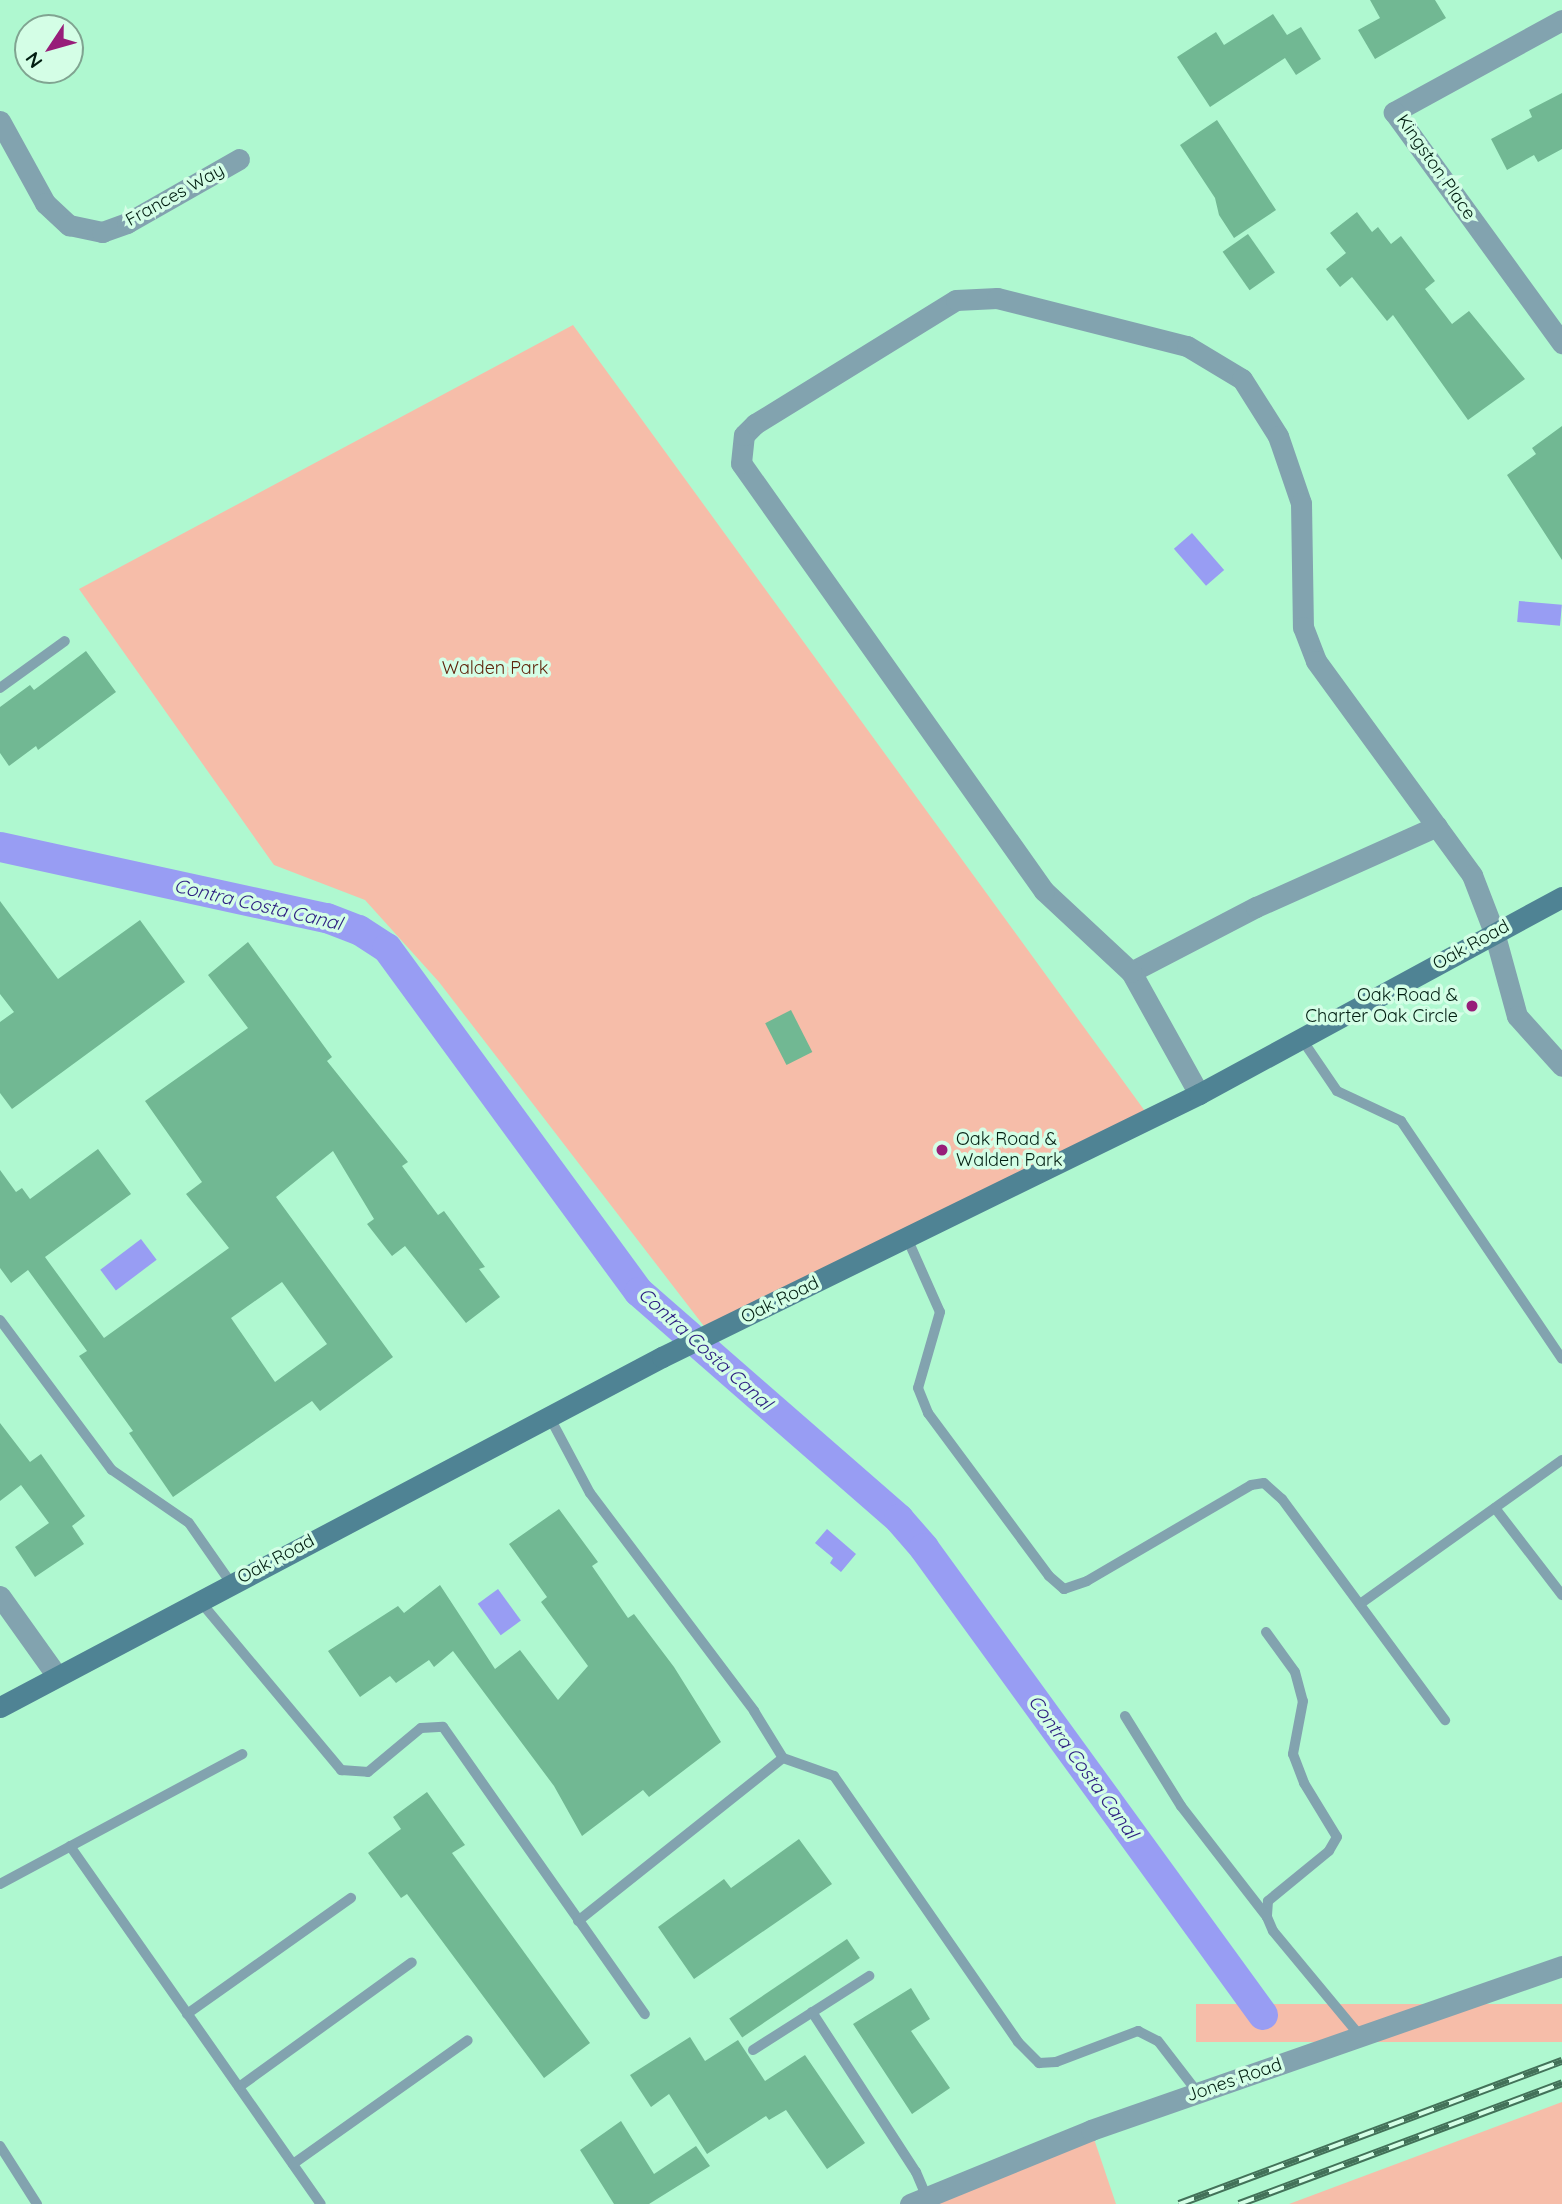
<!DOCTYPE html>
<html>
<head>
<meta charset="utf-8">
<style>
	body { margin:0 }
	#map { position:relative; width:1562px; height:2204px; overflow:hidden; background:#aff8d0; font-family:Quicksand,sans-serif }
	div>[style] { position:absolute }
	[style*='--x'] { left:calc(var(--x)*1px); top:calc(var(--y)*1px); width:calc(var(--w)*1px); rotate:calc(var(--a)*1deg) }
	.green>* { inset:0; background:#f6bda9; transform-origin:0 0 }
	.water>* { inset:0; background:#989df3; transform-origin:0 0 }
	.canal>* { height:30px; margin:-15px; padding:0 15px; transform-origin:15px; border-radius:15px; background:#989df3 }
	.building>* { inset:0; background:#71b893; transform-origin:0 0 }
	.lane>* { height:10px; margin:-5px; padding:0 5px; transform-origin:5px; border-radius:5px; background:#82a3af }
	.street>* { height:21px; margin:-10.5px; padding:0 10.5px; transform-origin:10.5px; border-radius:10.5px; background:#82a3af }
	.secondary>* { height:21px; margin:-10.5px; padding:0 10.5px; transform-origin:10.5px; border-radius:10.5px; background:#4f8394 }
	.rail>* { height:8px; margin-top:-4px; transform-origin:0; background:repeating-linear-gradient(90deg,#d4fee6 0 16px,#437159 0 32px); box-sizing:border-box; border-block:2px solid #437159 }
	.dots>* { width:19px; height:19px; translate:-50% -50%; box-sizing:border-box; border:4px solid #d4fee6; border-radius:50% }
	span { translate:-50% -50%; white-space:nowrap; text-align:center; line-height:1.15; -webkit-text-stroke:7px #d4fee6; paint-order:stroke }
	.street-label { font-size:18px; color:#011e11 }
	.park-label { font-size:18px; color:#5f240c }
	.poi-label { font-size:18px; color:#011e11 }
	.right { translate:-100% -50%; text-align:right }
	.left { translate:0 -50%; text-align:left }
	.water-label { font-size:19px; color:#2e2082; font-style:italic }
	.north { position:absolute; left:14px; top:14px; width:70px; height:70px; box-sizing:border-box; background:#d4fee6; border:2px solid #80a491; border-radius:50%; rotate:234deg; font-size:19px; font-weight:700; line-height:28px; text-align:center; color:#011e11 }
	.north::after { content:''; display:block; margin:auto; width:24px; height:32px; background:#971e79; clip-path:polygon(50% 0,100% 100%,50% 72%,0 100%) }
</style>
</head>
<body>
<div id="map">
	<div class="green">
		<i style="clip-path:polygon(573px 325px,1150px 1118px,710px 1334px,439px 982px,365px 900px,274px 865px,79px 589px)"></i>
		<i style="left:1562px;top:2004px;width:38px;height:366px;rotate:90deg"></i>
		<i style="clip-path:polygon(1562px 2102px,1562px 2204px,1289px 2204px)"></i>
		<i style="clip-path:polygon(1091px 2130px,1116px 2204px,910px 2204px)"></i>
	</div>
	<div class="water">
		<i style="left:1192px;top:533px;width:49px;height:24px;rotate:49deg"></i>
		<i style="left:1519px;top:601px;width:43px;height:21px;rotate:5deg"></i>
		<i style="left:141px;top:1239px;width:26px;height:51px;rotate:53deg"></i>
		<i style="clip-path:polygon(827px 1529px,856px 1554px,841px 1572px,830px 1563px,833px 1558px,815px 1543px)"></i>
		<i style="left:498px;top:1589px;width:39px;height:25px;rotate:54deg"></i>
	</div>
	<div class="canal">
		<i style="--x:0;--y:847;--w:335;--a:12.3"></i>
		<i style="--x:327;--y:918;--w:34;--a:21"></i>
		<i style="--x:359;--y:930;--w:33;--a:33"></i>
		<i style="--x:387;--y:948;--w:426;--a:53.8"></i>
		<i style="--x:639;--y:1292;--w:345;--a:41.1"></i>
		<i style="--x:899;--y:1519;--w:38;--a:49"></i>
		<i style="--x:924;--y:1548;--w:577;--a:54.02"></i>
	</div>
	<div class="building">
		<i style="clip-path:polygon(1370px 0,1435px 0,1446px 18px,1375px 59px,1358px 30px,1380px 18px)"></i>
		<i style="clip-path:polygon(1273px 14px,1287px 35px,1301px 27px,1321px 59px,1296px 75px,1285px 58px,1210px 107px,1177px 57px,1216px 32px,1224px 45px)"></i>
		<i style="clip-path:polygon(1562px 93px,1562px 149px,1538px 162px,1534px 155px,1507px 170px,1491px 139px,1532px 117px,1529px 110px)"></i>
		<i style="clip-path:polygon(1217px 120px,1276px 210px,1234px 238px,1219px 215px,1215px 198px,1180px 145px)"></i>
		<i style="clip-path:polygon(1357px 212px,1372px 232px,1378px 227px,1391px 244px,1401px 236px,1435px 281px,1425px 289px,1452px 324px,1469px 311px,1525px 379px,1468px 420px,1393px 315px,1387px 321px,1352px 277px,1340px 287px,1326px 269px,1346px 253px,1330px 233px)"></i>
		<i style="left:1248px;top:234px;width:47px;height:31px;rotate:55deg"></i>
		<i style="clip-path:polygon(1562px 426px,1562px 560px,1507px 475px,1536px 454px,1532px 448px)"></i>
		<i style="clip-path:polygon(86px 651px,116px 692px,38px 750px,36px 746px,9px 766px,0 753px,0 707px,30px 685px,34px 690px)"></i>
		<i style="clip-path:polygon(0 901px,58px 979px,140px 920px,185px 982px,12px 1109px,0 1093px,0 1022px,14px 1012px,0 994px)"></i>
		<i style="clip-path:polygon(evenodd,248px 942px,332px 1057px,327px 1061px,408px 1162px,402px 1166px,438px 1215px,444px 1211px,485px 1267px,479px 1269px,500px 1297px,466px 1323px,405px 1246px,392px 1256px,367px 1224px,374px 1219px,333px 1151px,276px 1197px,393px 1357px,320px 1411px,312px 1401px,173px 1497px,129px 1433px,133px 1431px,79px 1356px,87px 1351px,28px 1270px,11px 1283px,0 1268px,0 1170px,16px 1192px,22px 1188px,30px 1199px,98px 1149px,131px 1194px,45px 1257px,104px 1338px,229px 1248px,186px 1194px,202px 1182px,145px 1101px,248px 1028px,208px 975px,248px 942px,282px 1282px,327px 1344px,275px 1382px,231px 1318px,282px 1282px)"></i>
		<i style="left:791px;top:1010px;width:47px;height:29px;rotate:63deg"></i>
		<i style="clip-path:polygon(0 1423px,30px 1462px,41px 1454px,85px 1516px,72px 1526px,84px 1544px,35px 1577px,15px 1547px,49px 1523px,21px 1485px,0 1501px)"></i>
		<i style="clip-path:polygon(559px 1509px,598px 1562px,592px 1566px,628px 1618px,634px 1614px,674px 1667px,721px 1742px,649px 1797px,643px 1790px,582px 1836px,554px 1786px,453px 1651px,434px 1667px,429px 1660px,396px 1683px,390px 1676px,360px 1697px,328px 1651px,398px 1606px,404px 1613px,440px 1585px,495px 1669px,520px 1650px,558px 1700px,588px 1666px,541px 1602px,547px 1597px,509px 1544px)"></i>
		<i style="clip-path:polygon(427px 1792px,465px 1845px,452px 1853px,590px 2043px,544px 2078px,407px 1894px,401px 1898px,368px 1853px,401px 1829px,393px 1817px)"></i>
		<i style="clip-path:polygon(799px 1839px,832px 1884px,694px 1979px,658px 1927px,724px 1879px,731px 1888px)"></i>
		<i style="left:847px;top:1939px;width:23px;height:142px;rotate:56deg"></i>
		<i style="clip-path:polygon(911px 1988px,930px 2019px,911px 2031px,950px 2088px,912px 2114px,853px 2024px)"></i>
		<i style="clip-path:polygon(690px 2037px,705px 2061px,738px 2040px,765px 2081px,805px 2055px,865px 2143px,827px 2169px,786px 2110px,769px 2120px,766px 2116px,707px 2154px,669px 2094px,651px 2107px,630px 2075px)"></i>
		<i style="clip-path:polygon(621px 2121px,654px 2174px,696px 2146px,710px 2166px,649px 2204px,614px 2204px,580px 2150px)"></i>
	</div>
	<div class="lane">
		<i style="--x:0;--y:688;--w:80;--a:-35.9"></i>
		<i style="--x:1301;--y:1038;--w:64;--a:55.8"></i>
		<i style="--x:1337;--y:1091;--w:71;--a:25.1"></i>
		<i style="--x:1401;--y:1121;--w:287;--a:55.9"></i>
		<i style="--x:907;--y:1238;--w:81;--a:66"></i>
		<i style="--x:940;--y:1312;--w:79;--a:106.1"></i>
		<i style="--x:918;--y:1388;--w:27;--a:68"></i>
		<i style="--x:928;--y:1413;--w:203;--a:53.4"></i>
		<i style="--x:1049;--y:1576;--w:20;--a:41"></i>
		<i style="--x:1064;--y:1589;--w:24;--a:-19"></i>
		<i style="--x:1087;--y:1581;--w:190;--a:-30.3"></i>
		<i style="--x:1251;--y:1485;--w:13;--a:-9"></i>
		<i style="--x:1264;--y:1483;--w:24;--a:42"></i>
		<i style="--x:1282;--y:1499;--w:275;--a:53.6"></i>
		<i style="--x:0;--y:1320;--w:187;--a:53.3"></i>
		<i style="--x:112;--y:1470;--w:93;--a:34.5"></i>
		<i style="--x:189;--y:1523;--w:73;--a:55"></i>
		<i style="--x:549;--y:1416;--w:87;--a:62"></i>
		<i style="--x:590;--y:1493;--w:273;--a:53"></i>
		<i style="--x:754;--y:1711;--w:55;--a:58.3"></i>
		<i style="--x:783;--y:1758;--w:54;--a:19.4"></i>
		<i style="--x:834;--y:1776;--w:323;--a:55.3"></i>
		<i style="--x:1018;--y:2042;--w:30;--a:45"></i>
		<i style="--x:1039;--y:2063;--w:17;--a:-3"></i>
		<i style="--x:1056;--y:2062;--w:88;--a:-20.7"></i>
		<i style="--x:1138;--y:2031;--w:22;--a:27"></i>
		<i style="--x:1158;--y:2041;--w:66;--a:52.4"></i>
		<i style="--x:1495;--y:1508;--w:110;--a:52.4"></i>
		<i style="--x:199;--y:1600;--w:222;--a:50.1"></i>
		<i style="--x:341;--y:1770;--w:27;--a:4"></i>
		<i style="--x:368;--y:1772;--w:69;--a:-39.7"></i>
		<i style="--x:421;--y:1728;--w:22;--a:-3"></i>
		<i style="--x:443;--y:1727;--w:351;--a:54.9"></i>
		<i style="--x:1360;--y:1604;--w:248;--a:-35.5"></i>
		<i style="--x:1266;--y:1632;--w:49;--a:54.1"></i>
		<i style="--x:1295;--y:1672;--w:30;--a:75"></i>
		<i style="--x:1303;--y:1701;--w:54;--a:100.7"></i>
		<i style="--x:1293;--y:1754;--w:31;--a:69"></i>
		<i style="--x:1304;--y:1783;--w:63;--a:58.6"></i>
		<i style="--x:1337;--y:1837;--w:16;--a:120"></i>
		<i style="--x:1329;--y:1851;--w:79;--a:140.7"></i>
		<i style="--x:1268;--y:1901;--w:16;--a:94"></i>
		<i style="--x:1267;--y:1917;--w:15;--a:67"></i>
		<i style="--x:1273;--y:1931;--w:138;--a:50.3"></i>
		<i style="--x:1125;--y:1716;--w:106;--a:58.1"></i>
		<i style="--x:1181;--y:1806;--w:140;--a:52.2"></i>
		<i style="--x:70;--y:1846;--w:437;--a:55"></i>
		<i style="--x:0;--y:1884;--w:275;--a:-28.2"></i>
		<i style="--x:578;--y:1921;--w:262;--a:-38.5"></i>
		<i style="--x:812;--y:2012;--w:191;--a:57"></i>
		<i style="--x:916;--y:2172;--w:28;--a:67"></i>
		<i style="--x:187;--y:2014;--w:201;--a:-35.3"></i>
		<i style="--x:753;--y:2050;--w:138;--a:-32.5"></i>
		<i style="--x:239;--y:2087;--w:213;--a:-35.8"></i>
		<i style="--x:0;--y:2146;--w:69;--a:57.5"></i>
		<i style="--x:293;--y:2164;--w:214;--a:-35.3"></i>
	</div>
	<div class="street">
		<i style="--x:1562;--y:20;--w:192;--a:151.3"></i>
		<i style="--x:1394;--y:112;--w:286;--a:54"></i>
		<i style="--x:0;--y:121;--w:94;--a:61.2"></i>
		<i style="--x:45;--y:203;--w:33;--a:43"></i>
		<i style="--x:69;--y:225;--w:34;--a:12"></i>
		<i style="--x:102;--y:232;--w:27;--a:-20"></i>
		<i style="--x:127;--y:223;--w:129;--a:-29.7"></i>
		<i style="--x:1131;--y:972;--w:141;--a:-27.5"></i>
		<i style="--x:1256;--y:907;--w:198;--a:-24.1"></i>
		<i style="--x:1199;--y:1094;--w:140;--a:-119.1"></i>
		<i style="--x:1131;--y:972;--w:119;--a:-137"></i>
		<i style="--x:1044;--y:891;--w:524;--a:-125.3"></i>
		<i style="--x:741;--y:463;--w:28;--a:-84"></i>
		<i style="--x:744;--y:435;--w:16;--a:-45"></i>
		<i style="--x:755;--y:424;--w:236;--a:-31.7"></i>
		<i style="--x:956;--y:300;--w:41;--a:-2.8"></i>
		<i style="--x:997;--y:298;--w:196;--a:14.2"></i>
		<i style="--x:1187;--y:346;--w:64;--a:31"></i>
		<i style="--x:1242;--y:379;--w:67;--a:57.7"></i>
		<i style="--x:1278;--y:436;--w:71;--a:71.1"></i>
		<i style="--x:1301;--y:503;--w:124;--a:89.1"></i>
		<i style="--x:1303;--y:627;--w:36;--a:69"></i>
		<i style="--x:1316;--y:661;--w:265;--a:53.9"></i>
		<i style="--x:1472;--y:875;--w:61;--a:68.9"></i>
		<i style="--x:1494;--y:932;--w:87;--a:74.7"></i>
		<i style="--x:1517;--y:1016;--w:67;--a:48"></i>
		<i style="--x:0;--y:1596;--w:98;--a:54.5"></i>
		<i style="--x:910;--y:2204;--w:196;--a:-22.2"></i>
		<i style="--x:1091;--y:2130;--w:499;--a:-19.2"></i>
	</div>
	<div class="secondary">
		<i style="--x:0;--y:1707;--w:749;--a:-27.87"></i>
		<i style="--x:662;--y:1357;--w:598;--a:-26.09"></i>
		<i style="--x:1199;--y:1094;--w:413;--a:-28.5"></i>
	</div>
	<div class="rail">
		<i style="--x:1179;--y:2204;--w:409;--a:-20.5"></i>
		<i style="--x:1239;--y:2204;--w:345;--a:-20.5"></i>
	</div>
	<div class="dots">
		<i style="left:1472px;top:1006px;background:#971e79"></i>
		<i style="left:942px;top:1150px;background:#971e79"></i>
	</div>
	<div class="street-label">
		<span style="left:1436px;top:167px;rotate:55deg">Kingston Place</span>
		<span style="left:175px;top:195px;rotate:-29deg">Frances Way</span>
		<span style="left:1471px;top:945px;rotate:-29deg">Oak Road</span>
		<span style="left:780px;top:1300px;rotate:-26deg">Oak Road</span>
		<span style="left:276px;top:1559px;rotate:-28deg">Oak Road</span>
		<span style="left:1234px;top:2080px;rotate:-19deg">Jones Road</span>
	</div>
	<div class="park-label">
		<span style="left:495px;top:668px">Walden Park</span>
	</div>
	<div class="poi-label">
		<span class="right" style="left:1458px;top:1006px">Oak Road &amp;<br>Charter Oak Circle</span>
		<span class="left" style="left:956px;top:1150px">Oak Road &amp;<br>Walden Park</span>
	</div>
	<div class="water-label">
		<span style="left:258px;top:905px;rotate:13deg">Contra Costa Canal</span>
		<span style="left:705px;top:1349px;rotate:42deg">Contra Costa Canal</span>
		<span style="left:1083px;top:1767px;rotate:54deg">Contra Costa Canal</span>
	</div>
	<div class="north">N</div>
</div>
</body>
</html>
